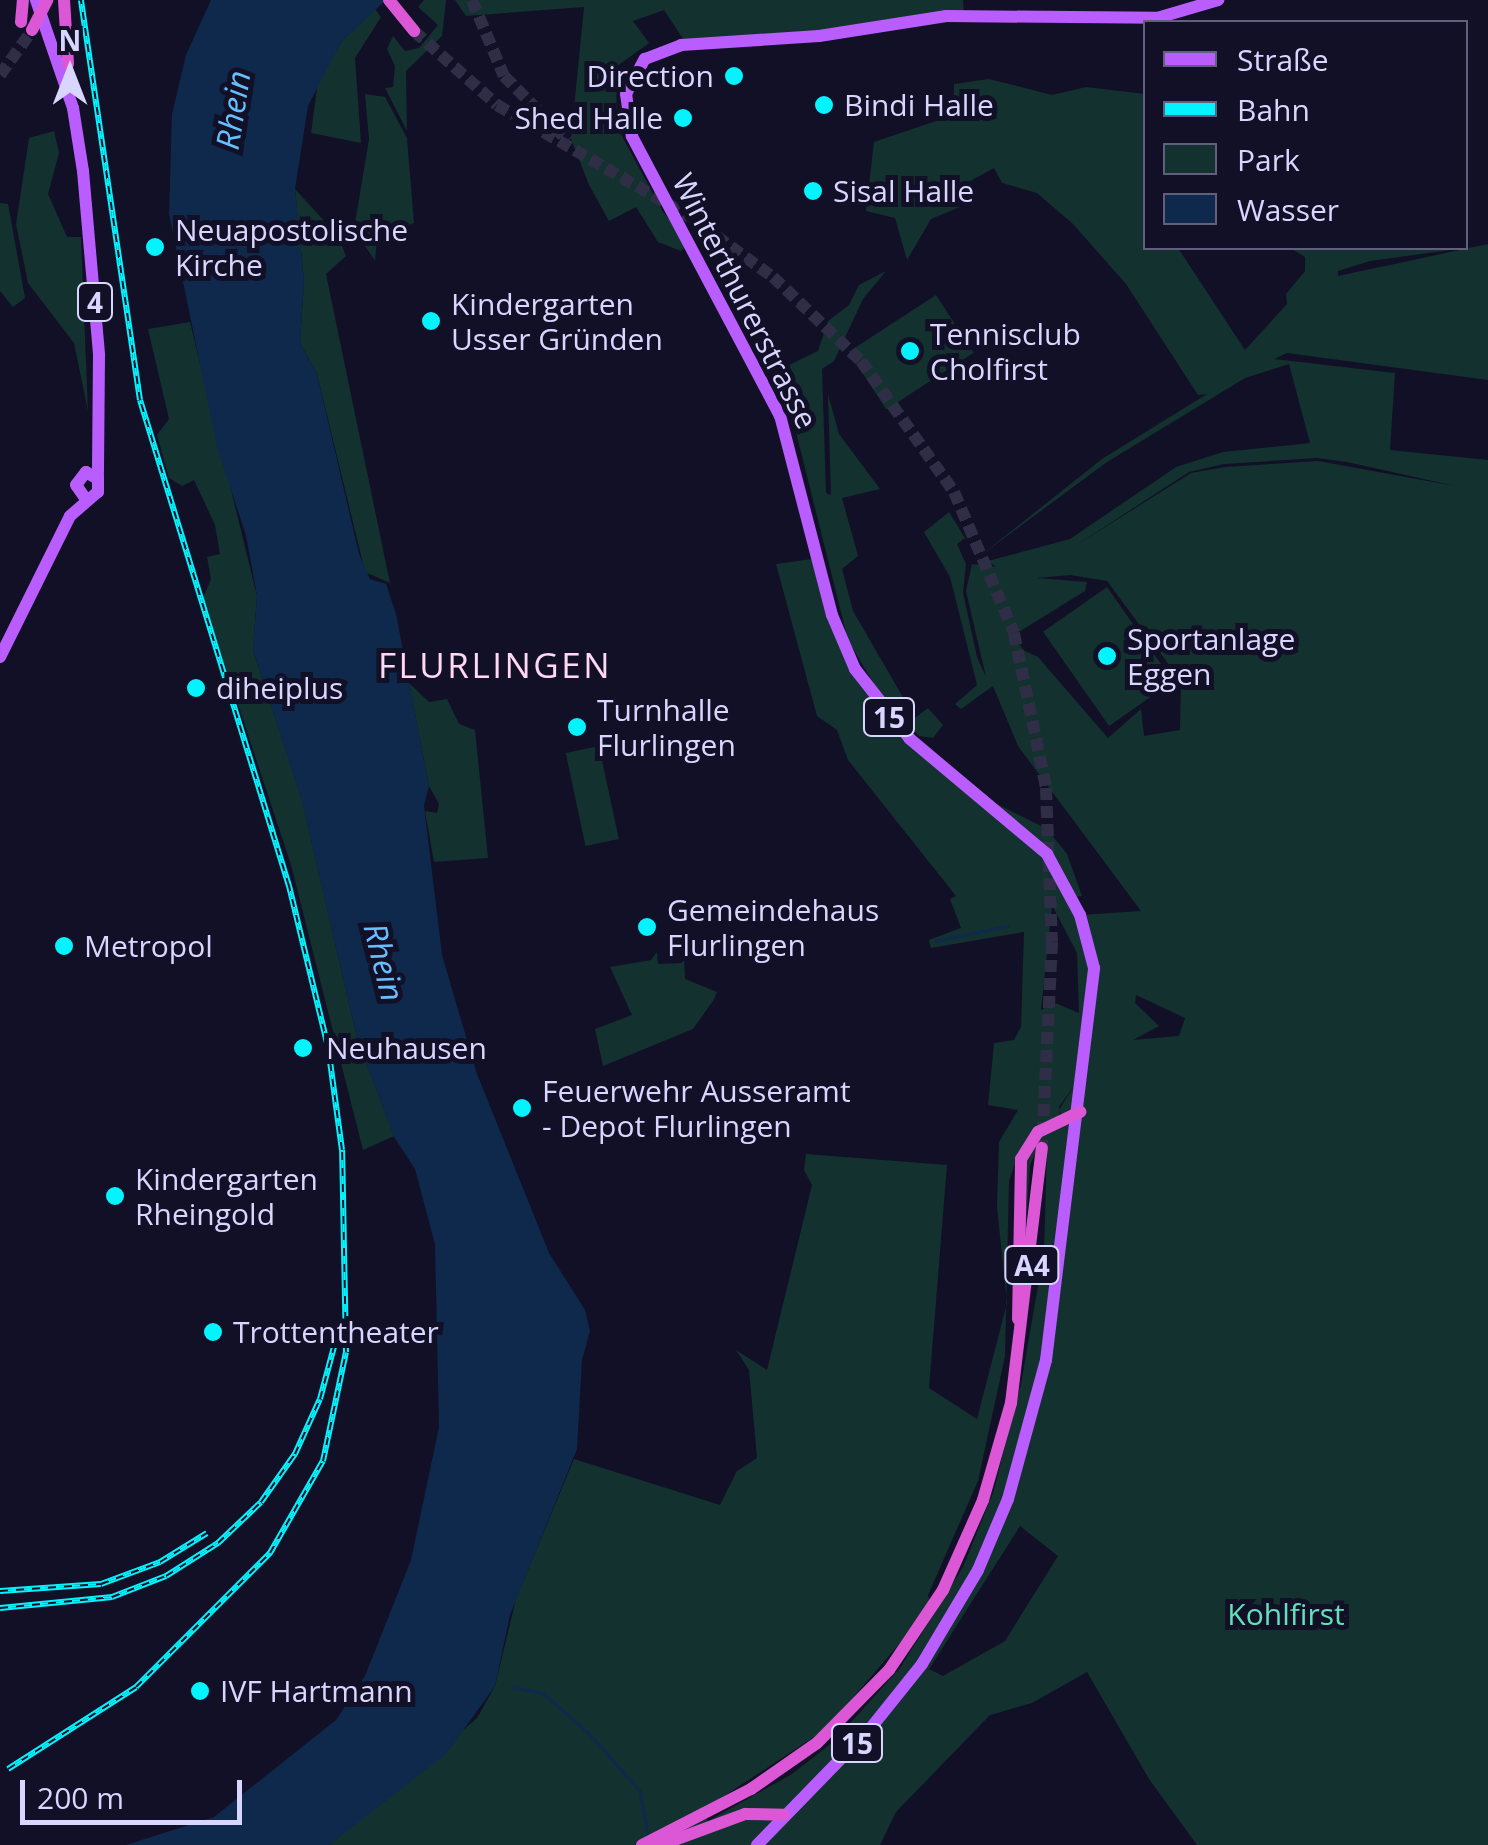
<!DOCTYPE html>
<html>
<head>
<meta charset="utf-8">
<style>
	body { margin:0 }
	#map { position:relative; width:1488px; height:1845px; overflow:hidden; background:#121027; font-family:"Open Sans",sans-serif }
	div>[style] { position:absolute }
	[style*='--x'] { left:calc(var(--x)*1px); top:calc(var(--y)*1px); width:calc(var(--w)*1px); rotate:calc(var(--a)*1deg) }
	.green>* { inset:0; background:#13312e; transform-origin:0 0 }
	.water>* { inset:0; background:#0e294c }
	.stream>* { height:2.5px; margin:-1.25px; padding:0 1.25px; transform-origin:1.25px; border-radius:1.25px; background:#0e294c }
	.trunk-tunnel>* { height:12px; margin-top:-6px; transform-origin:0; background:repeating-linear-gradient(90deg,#302e47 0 12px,transparent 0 18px) }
	.primary>* { height:12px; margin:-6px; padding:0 6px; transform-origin:6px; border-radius:6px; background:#b95dfe }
	.trunk>* { height:12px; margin:-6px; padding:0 6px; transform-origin:6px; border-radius:6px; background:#dc57d6 }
	.rail>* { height:6px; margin-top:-3px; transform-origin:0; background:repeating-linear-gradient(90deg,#121027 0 8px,#03f4fe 0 16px); box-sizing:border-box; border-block:2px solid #03f4fe }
	.trunk-bridge>* { height:12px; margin:-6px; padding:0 6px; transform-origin:6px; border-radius:6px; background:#dc57d6 }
	.dots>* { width:28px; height:28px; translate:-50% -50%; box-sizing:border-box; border:5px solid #121027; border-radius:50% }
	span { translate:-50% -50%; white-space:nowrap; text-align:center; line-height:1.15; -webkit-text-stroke:10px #121027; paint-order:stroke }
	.shield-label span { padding:2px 8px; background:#121027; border:2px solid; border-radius:8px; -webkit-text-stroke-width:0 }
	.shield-label { font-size:28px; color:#d8d6ff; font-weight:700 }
	.poi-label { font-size:30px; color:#d8d6ff }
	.right { translate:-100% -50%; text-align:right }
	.left { translate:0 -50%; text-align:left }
	.street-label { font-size:30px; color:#d8d6ff }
	.park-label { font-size:30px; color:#61e0b9 }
	.water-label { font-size:32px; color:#64c0fe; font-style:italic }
	.quarter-label { font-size:35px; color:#ffd8f3; letter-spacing:2.5px }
	.legend { position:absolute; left:1143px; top:20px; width:325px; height:230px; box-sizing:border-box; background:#121027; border:2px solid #615f7d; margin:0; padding:12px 18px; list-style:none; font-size:30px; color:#d8d6ff }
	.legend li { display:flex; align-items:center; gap:20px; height:50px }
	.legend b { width:50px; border:2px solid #615f7d }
	.north { position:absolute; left:20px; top:20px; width:100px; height:100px; -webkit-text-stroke:8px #121027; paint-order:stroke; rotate:0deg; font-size:28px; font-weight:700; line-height:40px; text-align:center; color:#d8d6ff }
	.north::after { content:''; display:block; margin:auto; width:35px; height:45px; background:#d8d6ff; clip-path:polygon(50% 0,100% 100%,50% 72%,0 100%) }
	.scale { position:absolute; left:20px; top:1780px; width:222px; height:45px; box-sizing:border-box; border:5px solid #d8d6ff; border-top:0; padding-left:12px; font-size:30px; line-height:35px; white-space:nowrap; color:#d8d6ff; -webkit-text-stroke:8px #121027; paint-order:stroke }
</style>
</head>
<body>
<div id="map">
	<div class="green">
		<i style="clip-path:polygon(424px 0,446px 0,442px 36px,406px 71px,407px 131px,385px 88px,393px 87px,395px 66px,387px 49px,393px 36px,405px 51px,419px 48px,438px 25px,418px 7px)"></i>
		<i style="clip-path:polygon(455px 0,963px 0,964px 16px,687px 45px,664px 10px,633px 21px,649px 43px,616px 67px,617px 127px,663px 212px,690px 243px,681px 251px,658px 242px,636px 207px,609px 221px,589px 185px,571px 139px,584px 7px,466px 16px)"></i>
		<i style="clip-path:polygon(375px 9px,381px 17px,355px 58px,361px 143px,311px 133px,318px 80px,341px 42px)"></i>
		<i style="clip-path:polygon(evenodd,989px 79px,1052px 95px,1086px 87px,1145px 94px,1146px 248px,1178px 248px,1245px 350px,1287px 304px,1286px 294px,1305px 271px,1305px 257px,1290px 248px,1450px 250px,1370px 261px,1338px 271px,1338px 276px,1488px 244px,1488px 380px,1287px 353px,1274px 359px,1395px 373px,1390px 450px,1488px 460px,1488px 1845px,1197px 1845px,1149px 1779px,1087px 1672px,1032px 1703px,990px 1715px,896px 1812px,880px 1845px,329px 1845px,477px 1718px,495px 1686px,516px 1599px,574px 1459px,720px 1505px,737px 1471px,757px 1458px,749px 1370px,736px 1350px,767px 1370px,812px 1185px,804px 1170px,806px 1154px,947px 1165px,929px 1388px,977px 1419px,1007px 1303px,997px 1207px,999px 1142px,1018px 1110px,988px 1105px,994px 1043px,1014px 1040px,1021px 1027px,1024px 932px,931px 948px,929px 940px,961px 928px,950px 899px,956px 896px,848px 760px,837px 730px,817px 716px,776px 564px,819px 558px,832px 615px,883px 711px,985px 798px,1047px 829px,1067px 854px,1082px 896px,1073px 897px,1080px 915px,1141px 911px,1018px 746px,993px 686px,961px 709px,955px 704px,977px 685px,950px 577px,924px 532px,949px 512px,965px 538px,957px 544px,966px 564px,963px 593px,977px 657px,986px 677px,966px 591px,972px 564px,996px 567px,988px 561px,1070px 539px,1176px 467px,1223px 452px,1310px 443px,1289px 364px,1245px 378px,1107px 462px,980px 556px,1102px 459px,1207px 394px,1198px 395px,1126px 284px,1073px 224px,1037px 193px,1002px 183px,994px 168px,954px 190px,960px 207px,931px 219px,907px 260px,895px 218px,866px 211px,874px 142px,954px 115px,954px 84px,989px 79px,1317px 458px,1347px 462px,1455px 486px,1318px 461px,1225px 467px,1191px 473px,1075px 546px,1189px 472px,1224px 464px,1317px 458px,989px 79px,1070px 575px,1107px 581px,1181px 681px,1180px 730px,1144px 736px,1141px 709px,1108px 738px,1038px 657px,1023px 650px,1014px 635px,1085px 591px,1087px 582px,1037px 578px,1070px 575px,989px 79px,1052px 905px,1077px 953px,1079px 1013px,1055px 1003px,1041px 1010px,1052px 905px,989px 79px,1136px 995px,1185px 1018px,1179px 1036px,1133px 1040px,1159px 1026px,1135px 1003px,1136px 995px,989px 79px,1074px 1086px,1059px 1110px,1063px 1118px,1033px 1140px,1019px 1184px,1021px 1304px,1030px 1165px,1038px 1147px,1047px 1149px,1044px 1251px,1021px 1384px,993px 1493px,963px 1567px,900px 1668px,833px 1742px,792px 1774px,708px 1821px,703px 1810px,826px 1729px,931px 1607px,928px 1595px,978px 1481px,1005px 1356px,1009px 1181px,1018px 1154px,1060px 1117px,1059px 1107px,1074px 1086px,989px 79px,1020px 1526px,1058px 1556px,1005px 1641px,943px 1676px,929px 1669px,1020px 1526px)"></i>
		<i style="clip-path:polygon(365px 94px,385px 97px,407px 138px,414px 223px,377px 237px,375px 261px,354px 229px,369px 139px)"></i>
		<i style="clip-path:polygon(54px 131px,59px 153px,48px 194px,67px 237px,81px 237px,88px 411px,74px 343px,28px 283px,16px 224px,29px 138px)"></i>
		<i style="clip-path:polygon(295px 189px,338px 236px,346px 256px,326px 274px,390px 583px,365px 572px,317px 374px,300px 343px,304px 281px)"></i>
		<i style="clip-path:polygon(0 203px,8px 204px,25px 298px,13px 307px,0 291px)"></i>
		<i style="clip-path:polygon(886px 271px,863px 299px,834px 361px,822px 369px,826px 493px,831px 495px,828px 394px,839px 434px,880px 489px,842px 498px,858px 556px,842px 569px,853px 611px,915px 718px,928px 708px,943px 725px,933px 738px,919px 736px,880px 694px,848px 640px,792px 416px,778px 386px,785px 367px,818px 351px,828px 321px,849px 305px,859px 285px)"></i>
		<i style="left:936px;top:295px;width:69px;height:104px;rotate:57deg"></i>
		<i style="clip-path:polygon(190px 322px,257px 596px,253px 650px,302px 800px,357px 1038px,394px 1136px,363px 1150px,291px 865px,203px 598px,211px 579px,207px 557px,220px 554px,215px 525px,194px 480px,182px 486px,169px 478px,157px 435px,169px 419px,148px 329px)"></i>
		<i style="left:1107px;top:587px;width:115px;height:78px;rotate:55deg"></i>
		<i style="clip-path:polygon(409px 683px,429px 702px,447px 699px,459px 724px,475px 730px,488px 858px,434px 862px,425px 811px,437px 813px,439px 804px,429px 786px)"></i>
		<i style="left:599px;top:746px;width:95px;height:34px;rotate:78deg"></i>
		<i style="clip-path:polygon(657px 952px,658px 964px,682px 963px,684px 957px,685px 979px,717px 992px,713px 1001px,693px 1029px,603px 1066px,595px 1029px,632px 1015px,610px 967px,651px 960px)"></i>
	</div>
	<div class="water">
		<i style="clip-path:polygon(211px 0,386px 0,341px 42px,308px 106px,295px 189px,304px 281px,300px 343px,317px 374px,359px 554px,370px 579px,386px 584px,396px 614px,429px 786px,424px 806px,442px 955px,477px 1074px,549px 1253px,585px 1310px,590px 1331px,582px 1360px,577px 1449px,510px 1615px,495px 1686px,446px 1754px,329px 1845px,126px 1845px,214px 1817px,336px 1720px,365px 1676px,411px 1560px,439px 1427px,435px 1244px,415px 1169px,394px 1137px,357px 1038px,302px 801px,253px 650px,257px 596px,246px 535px,218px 451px,169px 214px,172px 114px,186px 55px)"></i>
	</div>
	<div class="stream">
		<i style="--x:936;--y:941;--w:73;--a:-11.9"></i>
		<i style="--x:512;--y:1687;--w:32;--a:11"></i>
		<i style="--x:543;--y:1693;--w:62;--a:41.1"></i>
		<i style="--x:590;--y:1734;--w:76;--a:48.7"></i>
		<i style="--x:640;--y:1791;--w:44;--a:79.5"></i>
	</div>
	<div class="trunk-tunnel">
		<i style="--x:472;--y:0;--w:82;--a:67.2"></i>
		<i style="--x:504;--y:76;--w:91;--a:45.4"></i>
		<i style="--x:414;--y:31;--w:111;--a:41.7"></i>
		<i style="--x:497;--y:105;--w:220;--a:30.1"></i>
		<i style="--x:687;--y:215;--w:106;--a:35.8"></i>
		<i style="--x:773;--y:277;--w:122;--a:43.7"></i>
		<i style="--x:861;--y:361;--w:161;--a:54.6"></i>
		<i style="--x:954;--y:492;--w:153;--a:66.9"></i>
		<i style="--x:1014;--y:633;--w:158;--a:78.3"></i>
		<i style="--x:1046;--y:788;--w:154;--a:87.8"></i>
		<i style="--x:1052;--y:942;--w:206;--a:92.8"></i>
		<i style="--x:0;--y:75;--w:48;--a:-54.3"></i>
	</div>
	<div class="primary">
		<i style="--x:36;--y:0;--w:114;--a:71.1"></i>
		<i style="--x:73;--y:108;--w:64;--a:81"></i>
		<i style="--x:83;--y:171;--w:185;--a:85"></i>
		<i style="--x:99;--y:355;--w:124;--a:90.5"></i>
		<i style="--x:0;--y:657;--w:157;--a:-63.6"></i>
		<i style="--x:70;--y:516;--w:37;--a:-41"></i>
		<i style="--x:98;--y:492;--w:13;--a:-90"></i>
		<i style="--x:98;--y:479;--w:14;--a:-150"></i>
		<i style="--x:86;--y:472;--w:16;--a:128"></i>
		<i style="--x:76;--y:485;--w:16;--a:55"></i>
		<i style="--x:757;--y:1845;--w:162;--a:-45.8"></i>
		<i style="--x:870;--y:1729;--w:83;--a:-51.3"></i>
		<i style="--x:922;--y:1664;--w:109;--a:-59.2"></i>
		<i style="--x:978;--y:1570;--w:77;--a:-67.1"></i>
		<i style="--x:1008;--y:1499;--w:144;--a:-74.7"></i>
		<i style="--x:1046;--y:1360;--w:395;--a:-83"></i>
		<i style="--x:1094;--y:968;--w:55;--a:-104.8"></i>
		<i style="--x:1080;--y:915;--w:69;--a:-118.4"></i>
		<i style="--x:1047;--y:854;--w:179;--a:-140"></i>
		<i style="--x:910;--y:739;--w:89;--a:-128.2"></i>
		<i style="--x:855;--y:669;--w:59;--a:-113.1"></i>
		<i style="--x:832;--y:615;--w:206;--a:-104.6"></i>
		<i style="--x:780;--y:416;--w:317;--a:-117.9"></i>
		<i style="--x:632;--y:136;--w:42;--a:-98.1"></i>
		<i style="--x:626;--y:94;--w:40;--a:-62"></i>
		<i style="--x:645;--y:59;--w:39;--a:-21"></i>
		<i style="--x:681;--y:45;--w:138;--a:-3.7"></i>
		<i style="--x:819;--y:36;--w:129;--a:-8.9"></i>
		<i style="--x:946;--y:16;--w:211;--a:0.5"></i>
		<i style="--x:1157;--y:18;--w:64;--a:-16.4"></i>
	</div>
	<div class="trunk">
		<i style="--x:64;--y:0;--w:64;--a:86.4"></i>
		<i style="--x:389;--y:0;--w:40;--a:51"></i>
		<i style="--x:21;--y:22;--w:22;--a:-85"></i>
		<i style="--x:1018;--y:1319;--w:160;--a:-88.9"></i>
		<i style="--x:1021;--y:1159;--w:32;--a:-58"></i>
		<i style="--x:1038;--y:1132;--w:47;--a:-25.5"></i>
		<i style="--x:642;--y:1845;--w:123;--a:-27.2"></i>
		<i style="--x:751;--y:1789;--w:80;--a:-34.9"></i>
		<i style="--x:817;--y:1743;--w:103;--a:-45.4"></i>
		<i style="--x:889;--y:1670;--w:97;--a:-56"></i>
		<i style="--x:943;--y:1590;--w:98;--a:-66"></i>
		<i style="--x:983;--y:1500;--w:101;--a:-73.9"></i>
		<i style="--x:1011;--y:1403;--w:257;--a:-83.1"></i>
		<i style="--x:661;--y:1845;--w:90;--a:-20.3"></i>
		<i style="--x:745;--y:1814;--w:39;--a:1"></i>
	</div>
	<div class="rail">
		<i style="--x:0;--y:1591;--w:101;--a:-4"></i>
		<i style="--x:101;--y:1584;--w:63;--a:-20.4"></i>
		<i style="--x:160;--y:1562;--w:55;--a:-31.7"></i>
		<i style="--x:0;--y:1608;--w:113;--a:-5.6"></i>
		<i style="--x:112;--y:1597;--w:58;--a:-21.3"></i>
		<i style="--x:166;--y:1576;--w:62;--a:-32.4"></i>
		<i style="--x:218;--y:1543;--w:59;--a:-43.6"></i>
		<i style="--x:261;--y:1502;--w:59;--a:-54.7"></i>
		<i style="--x:295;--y:1454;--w:60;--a:-65.6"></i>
		<i style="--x:320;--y:1399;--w:58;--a:-75"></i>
		<i style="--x:8;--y:1769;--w:152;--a:-32.6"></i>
		<i style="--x:136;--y:1687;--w:190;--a:-45"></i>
		<i style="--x:270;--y:1553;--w:106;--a:-60.1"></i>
		<i style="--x:323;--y:1461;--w:111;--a:-78.1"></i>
		<i style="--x:346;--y:1352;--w:202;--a:-91.1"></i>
		<i style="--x:342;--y:1150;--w:104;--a:-97.7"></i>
		<i style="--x:328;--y:1047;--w:166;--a:-103.6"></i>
		<i style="--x:289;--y:886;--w:508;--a:-107.04"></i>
		<i style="--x:140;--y:400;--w:404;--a:-98.4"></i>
	</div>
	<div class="trunk-bridge">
		<i style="--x:32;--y:30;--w:34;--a:-63"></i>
	</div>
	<div class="dots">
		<i style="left:734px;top:76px;background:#03f4fe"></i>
		<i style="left:824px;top:105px;background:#03f4fe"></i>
		<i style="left:683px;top:118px;background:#03f4fe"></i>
		<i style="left:813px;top:191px;background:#03f4fe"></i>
		<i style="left:155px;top:247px;background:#03f4fe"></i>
		<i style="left:431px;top:321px;background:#03f4fe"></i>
		<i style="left:910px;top:351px;background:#03f4fe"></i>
		<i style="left:1107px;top:656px;background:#03f4fe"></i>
		<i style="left:196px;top:688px;background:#03f4fe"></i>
		<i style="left:577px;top:727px;background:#03f4fe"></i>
		<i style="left:647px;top:927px;background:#03f4fe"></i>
		<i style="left:64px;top:946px;background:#03f4fe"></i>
		<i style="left:303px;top:1048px;background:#03f4fe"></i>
		<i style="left:522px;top:1108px;background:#03f4fe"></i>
		<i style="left:115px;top:1196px;background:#03f4fe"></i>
		<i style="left:213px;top:1332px;background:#03f4fe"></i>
		<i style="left:200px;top:1691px;background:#03f4fe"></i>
	</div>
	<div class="shield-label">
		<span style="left:95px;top:302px">4</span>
		<span style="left:889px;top:717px">15</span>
		<span style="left:1032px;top:1265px">A4</span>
		<span style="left:857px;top:1743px">15</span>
	</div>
	<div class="poi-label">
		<span class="right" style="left:714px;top:76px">Direction</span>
		<span class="left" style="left:844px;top:105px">Bindi Halle</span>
		<span class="right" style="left:663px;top:118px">Shed Halle</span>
		<span class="left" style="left:833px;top:191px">Sisal Halle</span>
		<span class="left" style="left:175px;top:247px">Neuapostolische<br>Kirche</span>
		<span class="left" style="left:451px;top:321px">Kindergarten<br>Usser Gründen</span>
		<span class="left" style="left:930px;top:351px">Tennisclub<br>Cholfirst</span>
		<span class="left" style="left:1127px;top:656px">Sportanlage<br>Eggen</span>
		<span class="left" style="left:216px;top:688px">diheiplus</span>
		<span class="left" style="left:597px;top:727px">Turnhalle<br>Flurlingen</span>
		<span class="left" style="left:667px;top:927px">Gemeindehaus<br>Flurlingen</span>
		<span class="left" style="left:84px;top:946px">Metropol</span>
		<span class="left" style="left:326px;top:1048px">Neuhausen</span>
		<span class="left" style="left:542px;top:1108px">Feuerwehr Ausseramt<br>- Depot Flurlingen</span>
		<span class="left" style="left:135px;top:1196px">Kindergarten<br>Rheingold</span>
		<span class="left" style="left:233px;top:1332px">Trottentheater</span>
		<span class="left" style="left:220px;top:1691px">IVF Hartmann</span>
	</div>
	<div class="street-label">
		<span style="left:745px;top:301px;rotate:63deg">Winterthurerstrasse</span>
	</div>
	<div class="park-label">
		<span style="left:1286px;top:1614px">Kohlfirst</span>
	</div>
	<div class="water-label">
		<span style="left:233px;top:110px;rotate:-81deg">Rhein</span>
		<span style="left:384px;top:962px;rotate:76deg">Rhein</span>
	</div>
	<div class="quarter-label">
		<span style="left:495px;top:665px">FLURLINGEN</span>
	</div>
	<ul class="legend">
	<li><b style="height:12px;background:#b95dfe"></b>Straße</li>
	<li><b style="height:12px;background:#03f4fe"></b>Bahn</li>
	<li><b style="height:28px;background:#13312e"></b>Park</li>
	<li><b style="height:28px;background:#0e294c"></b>Wasser</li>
	</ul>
	<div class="north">N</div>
	<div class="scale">200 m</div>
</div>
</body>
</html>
